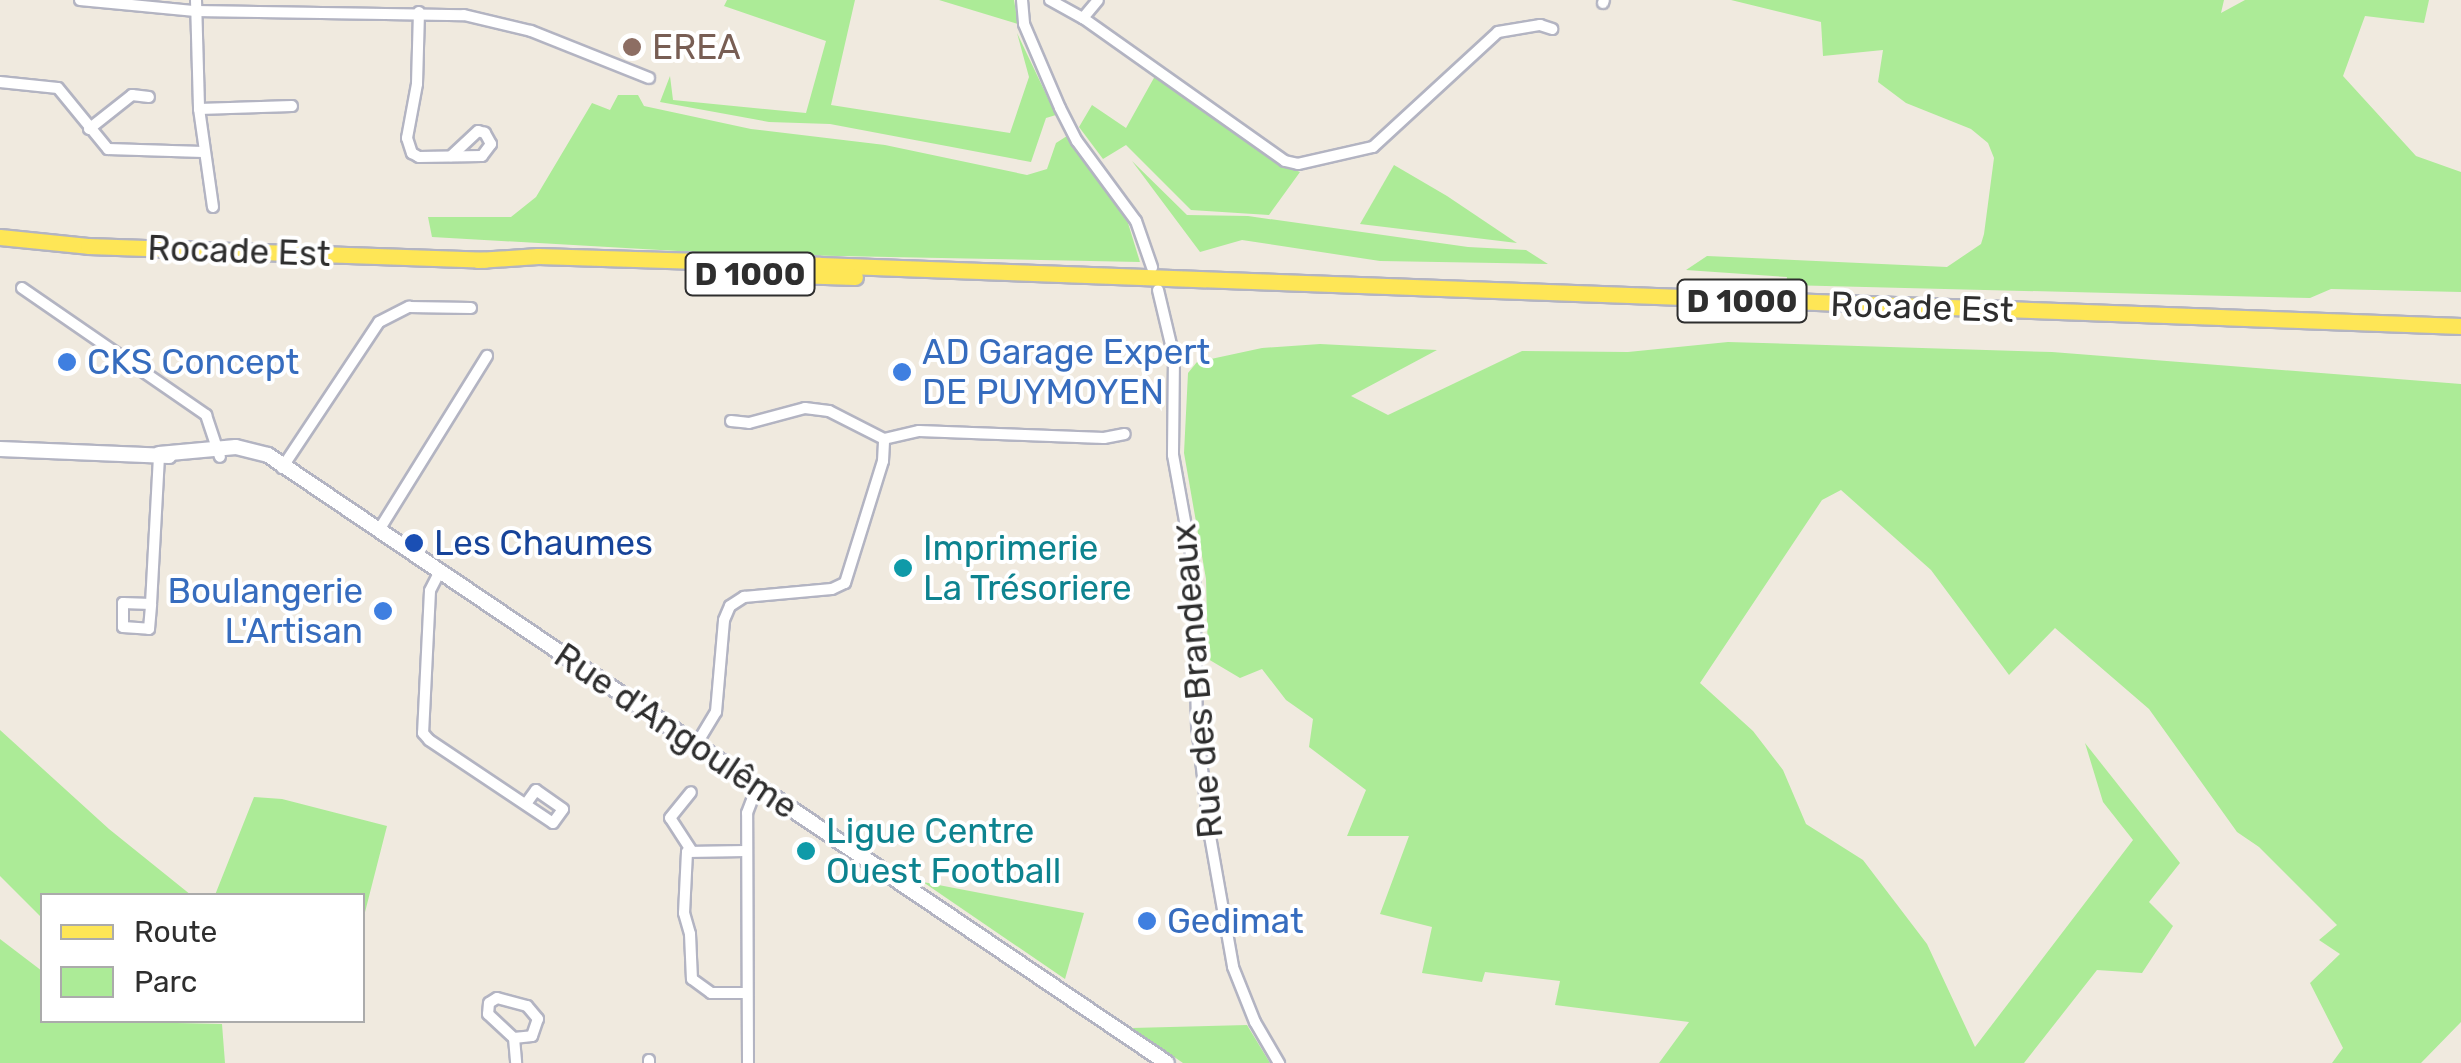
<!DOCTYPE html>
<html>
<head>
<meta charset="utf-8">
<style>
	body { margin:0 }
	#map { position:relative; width:2461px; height:1063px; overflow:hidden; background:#f0eadf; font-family:Rubik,sans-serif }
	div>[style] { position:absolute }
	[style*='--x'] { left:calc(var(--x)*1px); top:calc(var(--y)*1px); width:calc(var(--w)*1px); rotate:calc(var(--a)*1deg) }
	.green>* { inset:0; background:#aceb97 }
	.roads { filter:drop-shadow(2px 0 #b3b4c2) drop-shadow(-2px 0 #b3b4c2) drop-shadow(0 2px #b3b4c2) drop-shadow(0 -2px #b3b4c2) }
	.street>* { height:10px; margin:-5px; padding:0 5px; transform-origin:5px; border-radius:5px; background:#fff }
	.secondary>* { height:14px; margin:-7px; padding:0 7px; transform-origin:7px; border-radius:7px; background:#fff }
	.primary>* { height:15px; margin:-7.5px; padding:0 7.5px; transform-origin:7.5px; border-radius:7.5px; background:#fee656 }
	.dots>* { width:28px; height:28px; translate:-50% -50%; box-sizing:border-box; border:5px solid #fff; border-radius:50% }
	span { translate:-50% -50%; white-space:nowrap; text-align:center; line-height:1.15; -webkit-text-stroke:8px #fff; paint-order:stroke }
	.shield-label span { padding:2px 8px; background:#fff; border:2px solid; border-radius:8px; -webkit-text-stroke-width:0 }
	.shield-label { font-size:32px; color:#2e2e2e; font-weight:700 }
	.education-label { font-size:35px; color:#785e54 }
	.left { translate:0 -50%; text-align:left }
	.street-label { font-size:35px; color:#2e2e2e }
	.shop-label { font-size:35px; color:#366cbe }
	.right { translate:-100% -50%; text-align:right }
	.transit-label { font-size:35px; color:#164399 }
	.culture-label { font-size:35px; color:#0d838f }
	.legend { position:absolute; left:40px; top:893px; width:325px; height:130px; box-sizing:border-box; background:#fff; border:2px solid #ababab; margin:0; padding:12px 18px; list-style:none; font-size:30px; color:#2e2e2e }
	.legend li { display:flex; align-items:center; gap:20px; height:50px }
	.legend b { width:50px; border:2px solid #ababab }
</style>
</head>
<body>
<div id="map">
	<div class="green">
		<i style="clip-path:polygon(727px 0,855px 0,831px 105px,1010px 133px,1029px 77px,1017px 33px,1056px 115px,1046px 118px,1031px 162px,830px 124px,769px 122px,660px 102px,670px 76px,673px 100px,806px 113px,826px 41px,724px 6px)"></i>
		<i style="clip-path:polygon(939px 0,1014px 0,1018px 24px)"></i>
		<i style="clip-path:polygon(1731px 0,2224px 0,2221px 13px,2245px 0,2429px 0,2424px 23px,2365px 16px,2343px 76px,2416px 156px,2461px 172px,2461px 292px,2331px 289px,2310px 298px,1786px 285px,1787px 277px,1686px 270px,1707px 256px,1947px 267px,1981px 244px,1984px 234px,1994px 158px,1988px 143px,1971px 129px,1906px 103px,1878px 82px,1883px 50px,1823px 56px,1821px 22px)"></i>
		<i style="clip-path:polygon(1155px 76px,1278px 163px,1300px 172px,1269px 215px,1191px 210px,1126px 145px,1103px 159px,1079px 127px,1092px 105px,1126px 128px)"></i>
		<i style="clip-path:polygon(618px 95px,638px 95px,644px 106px,751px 129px,885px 145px,1027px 175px,1047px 169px,1056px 143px,1067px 136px,1128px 223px,1140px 262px,730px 254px,432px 237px,428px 217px,511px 217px,536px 197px,592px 103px,610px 110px)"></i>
		<i style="clip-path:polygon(1132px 161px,1187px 215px,1248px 216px,1468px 247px,1526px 250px,1548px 264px,1380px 261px,1242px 240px,1200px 252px)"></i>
		<i style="clip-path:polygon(1394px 165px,1447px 196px,1517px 243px,1360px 224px)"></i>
		<i style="clip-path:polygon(1728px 342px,2052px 352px,2461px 384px,2461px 1022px,2421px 1063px,2332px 1063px,2343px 1048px,2310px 983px,2340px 954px,2319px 940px,2337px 925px,2259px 847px,2237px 832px,2149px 709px,2055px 628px,2009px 675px,1931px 570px,1841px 490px,1822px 500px,1700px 683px,1753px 731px,1783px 770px,1806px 824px,1863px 860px,1927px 944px,1975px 1047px,2133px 840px,2103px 802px,2085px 743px,2180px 863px,2149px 902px,2173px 926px,2142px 973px,2097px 970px,2024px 1063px,1659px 1063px,1689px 1022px,1555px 1005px,1560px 981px,1485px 972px,1482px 982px,1422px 973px,1432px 927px,1380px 914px,1409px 836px,1347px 836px,1366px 790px,1309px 747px,1313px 719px,1286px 700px,1262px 669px,1240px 678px,1208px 659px,1206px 579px,1184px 453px,1188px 373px,1197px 362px,1262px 348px,1320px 344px,1437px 350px,1351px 396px,1388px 415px,1522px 351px,1628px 352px)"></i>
		<i style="clip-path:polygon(0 730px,109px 829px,191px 895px,42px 896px,42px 918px,0 876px)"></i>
		<i style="clip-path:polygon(254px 797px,282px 799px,387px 826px,363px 920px,362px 896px,215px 895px)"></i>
		<i style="clip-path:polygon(923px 882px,1084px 913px,1065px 979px)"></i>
		<i style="clip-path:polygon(0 939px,42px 971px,42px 1020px,222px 1024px,225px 1063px,0 1063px)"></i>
		<i style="clip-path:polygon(1247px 1025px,1270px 1063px,1183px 1063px,1132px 1028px)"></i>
	</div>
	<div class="roads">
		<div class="street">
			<i style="--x:80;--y:0;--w:116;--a:5.5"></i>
			<i style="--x:195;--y:11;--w:269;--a:0.9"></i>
			<i style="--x:464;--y:15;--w:69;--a:13.4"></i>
			<i style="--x:531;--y:31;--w:127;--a:21.7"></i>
			<i style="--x:196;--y:0;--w:109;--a:88.4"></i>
			<i style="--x:1022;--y:0;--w:24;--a:85"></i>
			<i style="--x:1024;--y:24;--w:91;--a:66.8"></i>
			<i style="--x:1060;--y:108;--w:37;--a:63"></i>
			<i style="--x:1077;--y:141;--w:99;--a:53.6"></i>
			<i style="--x:1136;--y:221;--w:49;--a:70.8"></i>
			<i style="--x:1050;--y:0;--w:38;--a:29"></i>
			<i style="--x:1083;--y:18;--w:247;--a:35.3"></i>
			<i style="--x:1285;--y:161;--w:13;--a:13"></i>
			<i style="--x:1298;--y:164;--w:77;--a:-12.8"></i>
			<i style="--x:1373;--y:147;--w:170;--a:-42.6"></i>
			<i style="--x:1498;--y:32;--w:43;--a:-9.5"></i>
			<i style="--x:1540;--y:25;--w:13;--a:18"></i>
			<i style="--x:1603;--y:3;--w:3;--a:-72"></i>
			<i style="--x:419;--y:12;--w:72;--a:91.6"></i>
			<i style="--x:417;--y:84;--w:55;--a:100.5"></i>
			<i style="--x:407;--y:138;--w:16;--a:72"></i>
			<i style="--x:412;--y:153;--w:8;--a:30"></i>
			<i style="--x:419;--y:157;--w:63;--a:-0.9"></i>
			<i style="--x:482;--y:156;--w:15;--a:-53"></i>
			<i style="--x:491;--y:144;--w:13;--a:-119"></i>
			<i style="--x:485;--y:133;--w:7;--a:-164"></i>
			<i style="--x:478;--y:131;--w:37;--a:137"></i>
			<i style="--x:1083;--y:18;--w:23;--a:-50"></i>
			<i style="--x:0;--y:82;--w:58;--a:5.9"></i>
			<i style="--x:58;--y:88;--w:79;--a:50.7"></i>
			<i style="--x:108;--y:149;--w:95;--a:1.8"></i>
			<i style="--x:89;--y:129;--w:55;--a:-38.3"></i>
			<i style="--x:132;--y:95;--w:17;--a:7"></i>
			<i style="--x:213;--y:207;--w:99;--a:-98.1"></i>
			<i style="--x:199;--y:109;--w:93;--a:-1.8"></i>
			<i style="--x:22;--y:288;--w:224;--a:34.6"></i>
			<i style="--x:206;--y:415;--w:44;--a:71.6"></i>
			<i style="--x:1158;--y:290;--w:69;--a:76.6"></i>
			<i style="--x:1174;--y:357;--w:98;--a:90.6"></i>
			<i style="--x:1173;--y:455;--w:118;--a:79.7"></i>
			<i style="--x:1194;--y:571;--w:155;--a:88.9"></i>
			<i style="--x:1197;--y:726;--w:111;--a:83.3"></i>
			<i style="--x:1210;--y:836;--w:133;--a:80"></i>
			<i style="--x:1233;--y:967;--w:59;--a:68.2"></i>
			<i style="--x:1255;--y:1022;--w:48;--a:59.7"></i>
			<i style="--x:731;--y:421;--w:18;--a:6"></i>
			<i style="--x:749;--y:423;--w:58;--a:-15"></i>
			<i style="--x:805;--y:408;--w:24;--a:7"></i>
			<i style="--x:829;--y:411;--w:62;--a:27"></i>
			<i style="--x:884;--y:439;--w:36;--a:-13"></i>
			<i style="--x:919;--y:431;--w:185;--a:2.2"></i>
			<i style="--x:1104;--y:438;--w:21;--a:-11"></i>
			<i style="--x:282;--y:468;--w:175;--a:-56.4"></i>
			<i style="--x:379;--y:322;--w:34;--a:-27"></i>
			<i style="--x:409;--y:307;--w:62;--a:0.9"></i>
			<i style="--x:379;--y:530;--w:205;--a:-58.2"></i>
			<i style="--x:440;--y:571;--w:22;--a:117"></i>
			<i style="--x:430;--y:591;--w:142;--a:92.8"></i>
			<i style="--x:423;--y:733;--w:9;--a:49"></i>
			<i style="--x:429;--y:740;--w:149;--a:33.8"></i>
			<i style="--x:553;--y:823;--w:17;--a:-54"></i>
			<i style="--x:563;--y:809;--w:33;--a:-145"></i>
			<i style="--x:536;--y:790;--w:17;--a:126"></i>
			<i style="--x:151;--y:604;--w:28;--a:-178"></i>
			<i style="--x:123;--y:603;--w:24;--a:90"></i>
			<i style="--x:123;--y:627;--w:26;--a:4"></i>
			<i style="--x:149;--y:629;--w:25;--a:-85"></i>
			<i style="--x:151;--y:604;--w:150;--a:-86.9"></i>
			<i style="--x:696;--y:745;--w:39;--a:-59"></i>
			<i style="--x:716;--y:712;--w:92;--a:-85"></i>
			<i style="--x:724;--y:620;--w:15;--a:-67"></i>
			<i style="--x:730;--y:606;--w:17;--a:-33"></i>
			<i style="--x:744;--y:597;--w:88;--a:-5.2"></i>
			<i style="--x:832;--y:589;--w:14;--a:-25"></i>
			<i style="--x:845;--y:583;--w:128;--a:-72.7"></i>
			<i style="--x:883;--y:461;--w:22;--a:-87"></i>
			<i style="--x:691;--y:850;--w:38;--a:-123"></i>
			<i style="--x:670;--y:818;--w:33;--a:-51"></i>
			<i style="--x:746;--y:851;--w:59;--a:179"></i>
			<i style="--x:687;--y:852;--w:61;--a:92.8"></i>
			<i style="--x:684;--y:913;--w:22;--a:74"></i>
			<i style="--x:690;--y:934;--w:45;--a:87.5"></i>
			<i style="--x:692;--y:979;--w:24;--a:36"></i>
			<i style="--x:711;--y:993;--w:36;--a:0"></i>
			<i style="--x:514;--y:1038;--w:18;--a:-6"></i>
			<i style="--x:532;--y:1036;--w:18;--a:-71"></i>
			<i style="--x:538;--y:1019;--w:17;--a:-130"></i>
			<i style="--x:527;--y:1006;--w:31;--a:-165"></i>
			<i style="--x:497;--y:998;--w:9;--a:148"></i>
			<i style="--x:489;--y:1003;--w:11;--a:95"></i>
			<i style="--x:488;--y:1014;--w:35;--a:43"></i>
			<i style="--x:514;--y:1038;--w:25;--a:85"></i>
			<i style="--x:649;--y:1060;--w:3;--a:90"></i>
			<i style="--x:748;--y:1063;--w:250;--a:-90.2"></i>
			<i style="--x:747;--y:813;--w:28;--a:-69"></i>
		</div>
		<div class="secondary">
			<i style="--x:0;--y:449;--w:169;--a:2.4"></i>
			<i style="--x:159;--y:454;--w:77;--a:-5.2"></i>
			<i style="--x:236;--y:447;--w:33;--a:14"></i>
			<i style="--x:268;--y:455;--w:1085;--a:34.07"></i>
		</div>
		<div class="primary">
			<i style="--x:0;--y:237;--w:88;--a:5.8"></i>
			<i style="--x:88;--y:246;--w:397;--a:2"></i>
			<i style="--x:478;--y:260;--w:60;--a:-3.8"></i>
			<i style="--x:538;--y:256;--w:282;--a:1.8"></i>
			<i style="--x:820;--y:265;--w:1642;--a:2.13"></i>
			<i style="--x:703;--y:272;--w:152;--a:1.9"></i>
		</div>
	</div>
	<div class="dots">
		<i style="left:632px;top:47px;background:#8d6e63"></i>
		<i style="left:67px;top:362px;background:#3f7fe0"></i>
		<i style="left:902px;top:372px;background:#3f7fe0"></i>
		<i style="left:414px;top:543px;background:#1a4fb4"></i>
		<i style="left:903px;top:568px;background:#0f9aa8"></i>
		<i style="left:383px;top:611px;background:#3f7fe0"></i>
		<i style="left:806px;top:851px;background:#0f9aa8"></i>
		<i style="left:1147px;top:921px;background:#3f7fe0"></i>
	</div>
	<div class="shield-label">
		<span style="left:750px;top:274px">D 1000</span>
		<span style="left:1742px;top:301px">D 1000</span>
	</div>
	<div class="education-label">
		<span class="left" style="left:652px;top:47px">EREA</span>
	</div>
	<div class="street-label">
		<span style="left:239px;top:251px;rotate:2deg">Rocade Est</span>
		<span style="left:1922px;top:307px;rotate:2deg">Rocade Est</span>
		<span style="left:1197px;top:681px;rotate:-95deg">Rue des Brandeaux</span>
		<span style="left:676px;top:731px;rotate:34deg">Rue d'Angoulême</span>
	</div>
	<div class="shop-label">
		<span class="left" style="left:922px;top:372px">AD Garage Expert<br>DE PUYMOYEN</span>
		<span class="left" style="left:87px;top:362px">CKS Concept</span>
		<span class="right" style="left:363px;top:611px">Boulangerie<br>L'Artisan</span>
		<span class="left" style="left:1167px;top:921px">Gedimat</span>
	</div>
	<div class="transit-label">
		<span class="left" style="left:434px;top:543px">Les Chaumes</span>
	</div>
	<div class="culture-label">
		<span class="left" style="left:923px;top:568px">Imprimerie<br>La Trésoriere</span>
		<span class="left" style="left:826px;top:851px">Ligue Centre<br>Ouest Football</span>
	</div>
	<ul class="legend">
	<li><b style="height:12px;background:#fee656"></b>Route</li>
	<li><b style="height:28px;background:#aceb97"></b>Parc</li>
	</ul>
</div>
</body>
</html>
